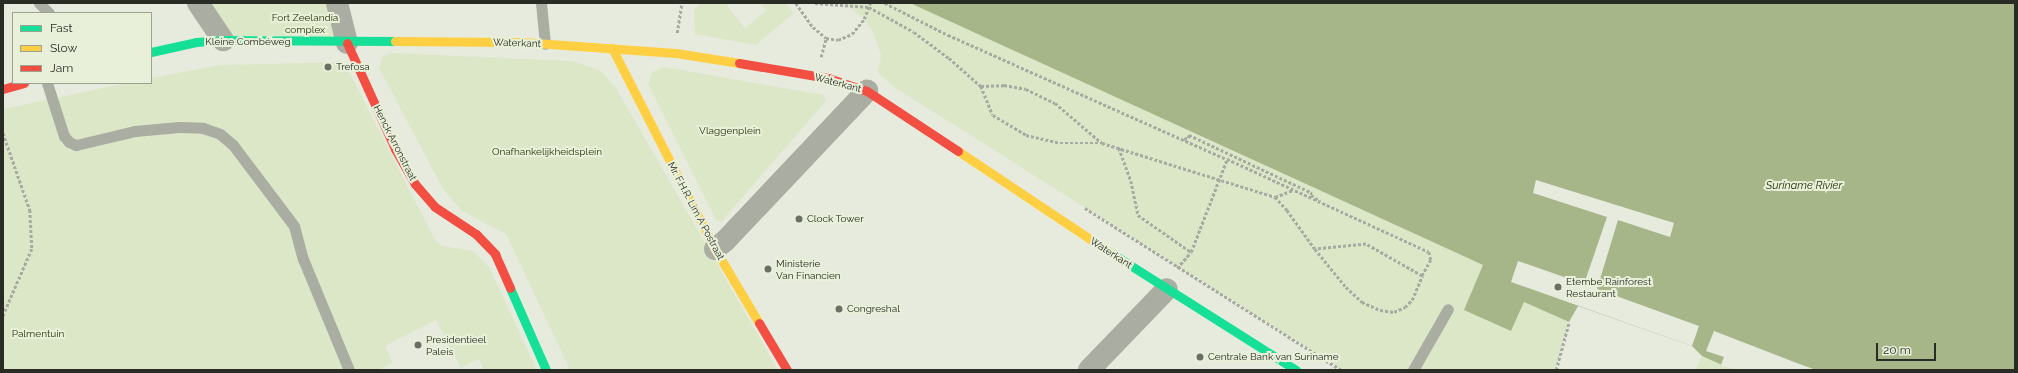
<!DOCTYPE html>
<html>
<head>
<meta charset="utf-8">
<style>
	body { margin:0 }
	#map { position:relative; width:2018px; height:373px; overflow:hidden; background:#e7ebde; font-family:Raleway,sans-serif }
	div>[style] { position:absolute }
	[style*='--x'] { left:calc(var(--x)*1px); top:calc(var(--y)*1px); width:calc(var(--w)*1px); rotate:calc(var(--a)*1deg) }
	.green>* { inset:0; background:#dbe7c6 }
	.water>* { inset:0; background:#a7b689 }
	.pier>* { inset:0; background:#e7ebde }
	.path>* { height:2.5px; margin-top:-1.25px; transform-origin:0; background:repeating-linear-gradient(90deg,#a7aaa1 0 3px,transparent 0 5px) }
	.lane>* { height:11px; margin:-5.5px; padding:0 5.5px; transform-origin:5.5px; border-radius:5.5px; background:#aaada2 }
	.street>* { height:22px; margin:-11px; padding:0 11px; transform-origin:11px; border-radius:11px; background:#aaada2 }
	.fast>* { height:9px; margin:-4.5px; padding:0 4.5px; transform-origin:4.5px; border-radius:4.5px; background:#16e098 }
	.slow>* { height:9px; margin:-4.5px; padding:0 4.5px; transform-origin:4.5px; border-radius:4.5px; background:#ffcf43 }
	.jam>* { height:9px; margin:-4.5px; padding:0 4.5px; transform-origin:4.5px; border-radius:4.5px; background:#f24e42 }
	.dots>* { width:11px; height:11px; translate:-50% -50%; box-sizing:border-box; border:2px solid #e8f0d9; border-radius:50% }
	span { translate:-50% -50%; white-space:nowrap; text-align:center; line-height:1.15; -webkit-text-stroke:4px #e8f0d9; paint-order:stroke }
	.park-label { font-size:10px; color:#2a3608 }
	.street-label { font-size:10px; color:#292c24 }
	.poi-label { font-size:10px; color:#292c24 }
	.left { translate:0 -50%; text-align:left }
	.water-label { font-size:11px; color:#232f01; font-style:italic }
	.frame { position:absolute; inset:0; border:4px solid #292c24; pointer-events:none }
	.legend { position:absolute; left:12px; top:12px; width:140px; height:72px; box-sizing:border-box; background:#e8f0d9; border:1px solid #9ca291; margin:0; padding:5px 7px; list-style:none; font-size:12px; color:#292c24 }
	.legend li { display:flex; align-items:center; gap:8px; height:20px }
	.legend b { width:20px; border:1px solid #9ca291 }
	.scale { position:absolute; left:1876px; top:343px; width:60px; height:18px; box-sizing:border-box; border:2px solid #292c24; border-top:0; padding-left:5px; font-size:12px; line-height:14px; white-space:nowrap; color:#292c24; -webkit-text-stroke:3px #e8f0d9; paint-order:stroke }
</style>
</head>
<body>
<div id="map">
	<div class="green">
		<i style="clip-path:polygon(197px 3px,338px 3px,347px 43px,223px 40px)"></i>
		<i style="clip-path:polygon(702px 3px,730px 3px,727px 6px,745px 28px,766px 11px,760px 3px,785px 3px,794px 13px,756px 45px,695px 34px,694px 10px)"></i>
		<i style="clip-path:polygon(844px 3px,911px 3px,1483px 265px,1511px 331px,1524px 302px,1569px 322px,1555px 370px,1343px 370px,894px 87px,878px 73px,881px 55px,873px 32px,864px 19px)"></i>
		<i style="clip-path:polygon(391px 53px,573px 61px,601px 71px,616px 88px,778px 370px,570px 370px,506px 234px,462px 211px,443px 189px,379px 68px,382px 57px)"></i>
		<i style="clip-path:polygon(344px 62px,435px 240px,442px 246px,473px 251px,489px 267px,537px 370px,484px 370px,479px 359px,461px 368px,436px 320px,385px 346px,393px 363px,379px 370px,3px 370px,3px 109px,127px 83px,151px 83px,151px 78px,221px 65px)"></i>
		<i style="clip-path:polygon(664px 67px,823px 95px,826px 101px,721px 222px,716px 220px,648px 84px,652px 72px)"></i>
		<i style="clip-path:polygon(1702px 356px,1721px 365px,1733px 370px,1695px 370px)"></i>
	</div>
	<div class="water">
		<i style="clip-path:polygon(910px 3px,2015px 3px,2015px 370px,1733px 370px,1702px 356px,1692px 346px,1578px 306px,1569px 322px,1524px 302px,1511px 331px,1464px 310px,1483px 265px)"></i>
	</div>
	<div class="pier">
		<i style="clip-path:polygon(1536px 180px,1674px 223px,1670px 237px,1618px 220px,1597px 289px,1699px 326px,1692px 346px,1511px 282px,1518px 261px,1584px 284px,1607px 217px,1533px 193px)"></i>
		<i style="clip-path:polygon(1714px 331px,1794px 362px,1816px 370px,1733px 370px,1721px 365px,1724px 357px,1706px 351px)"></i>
	</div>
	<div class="path">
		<i style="--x:796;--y:3;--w:29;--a:55"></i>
		<i style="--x:813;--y:27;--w:17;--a:40"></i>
		<i style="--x:826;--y:38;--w:12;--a:9"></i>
		<i style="--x:838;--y:40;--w:15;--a:-23"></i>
		<i style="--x:852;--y:34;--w:19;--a:-51"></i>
		<i style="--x:864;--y:19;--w:17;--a:-69"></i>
		<i style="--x:815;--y:3;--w:54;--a:4.2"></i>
		<i style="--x:869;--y:7;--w:51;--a:29.1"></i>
		<i style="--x:914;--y:32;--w:44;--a:36.6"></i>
		<i style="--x:949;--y:58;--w:43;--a:41.2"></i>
		<i style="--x:981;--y:86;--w:23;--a:-2"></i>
		<i style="--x:1004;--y:85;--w:22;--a:10"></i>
		<i style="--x:1026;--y:89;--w:32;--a:26"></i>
		<i style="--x:1055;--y:103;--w:62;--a:40.4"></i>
		<i style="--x:1102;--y:143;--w:181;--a:17.3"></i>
		<i style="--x:1275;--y:197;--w:18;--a:47"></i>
		<i style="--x:1287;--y:210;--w:48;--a:54.3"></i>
		<i style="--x:1315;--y:249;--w:49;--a:50.8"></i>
		<i style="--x:1346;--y:287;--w:22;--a:43"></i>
		<i style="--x:1362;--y:302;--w:20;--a:24"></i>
		<i style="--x:1380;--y:310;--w:14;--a:8"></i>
		<i style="--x:1394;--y:312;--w:12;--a:-24"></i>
		<i style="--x:1405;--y:307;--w:10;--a:-45"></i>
		<i style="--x:1412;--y:300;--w:26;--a:-67"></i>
		<i style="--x:1422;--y:276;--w:64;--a:-150.3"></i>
		<i style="--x:1366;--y:244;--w:51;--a:174.4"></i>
		<i style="--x:885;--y:3;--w:71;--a:26.9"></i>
		<i style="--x:948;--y:35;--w:305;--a:24"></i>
		<i style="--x:677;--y:33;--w:30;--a:-81"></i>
		<i style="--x:821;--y:57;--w:20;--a:-75"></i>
		<i style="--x:981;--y:86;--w:31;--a:68"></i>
		<i style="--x:993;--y:115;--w:39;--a:31"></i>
		<i style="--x:1026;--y:135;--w:35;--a:13"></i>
		<i style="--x:1060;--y:143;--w:42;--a:0"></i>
		<i style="--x:3;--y:133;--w:82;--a:70.7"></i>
		<i style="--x:30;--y:210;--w:39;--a:87"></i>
		<i style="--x:32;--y:249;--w:73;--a:113.4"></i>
		<i style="--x:1184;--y:139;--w:4;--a:-14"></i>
		<i style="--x:1188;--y:138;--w:3;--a:-72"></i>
		<i style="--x:1189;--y:135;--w:136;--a:25.2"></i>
		<i style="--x:1312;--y:193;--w:2;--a:117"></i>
		<i style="--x:1311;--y:195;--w:11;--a:34"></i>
		<i style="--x:1119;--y:148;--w:35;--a:70"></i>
		<i style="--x:1131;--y:181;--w:35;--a:78"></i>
		<i style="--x:1138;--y:215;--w:65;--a:34.9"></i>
		<i style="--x:1275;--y:197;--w:19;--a:-21"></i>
		<i style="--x:1085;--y:208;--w:303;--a:32.3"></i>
		<i style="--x:1177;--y:268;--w:21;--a:-49"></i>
		<i style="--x:1191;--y:252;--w:100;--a:-68.8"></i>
		<i style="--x:1227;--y:159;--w:222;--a:24.7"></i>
		<i style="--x:1429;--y:252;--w:8;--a:76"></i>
		<i style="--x:1431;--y:260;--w:18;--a:119"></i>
		<i style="--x:1556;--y:370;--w:50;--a:-74.8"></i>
	</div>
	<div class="lane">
		<i style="--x:39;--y:3;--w:14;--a:45"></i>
		<i style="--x:541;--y:3;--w:41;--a:84.4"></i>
		<i style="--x:47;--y:83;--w:56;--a:72.2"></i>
		<i style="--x:64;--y:136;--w:8;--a:50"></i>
		<i style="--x:69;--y:142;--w:8;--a:23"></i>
		<i style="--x:76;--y:145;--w:61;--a:-13.3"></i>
		<i style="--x:135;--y:131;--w:44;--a:-5.2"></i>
		<i style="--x:179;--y:127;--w:24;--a:2"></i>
		<i style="--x:203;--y:128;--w:18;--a:19"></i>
		<i style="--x:220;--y:134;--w:17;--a:40"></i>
		<i style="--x:233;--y:145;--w:101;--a:53"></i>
		<i style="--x:294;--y:226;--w:34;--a:75"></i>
		<i style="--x:303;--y:259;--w:120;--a:67.5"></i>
		<i style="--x:1413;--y:370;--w:70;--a:-60.2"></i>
	</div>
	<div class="street">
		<i style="--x:198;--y:3;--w:45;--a:56"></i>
		<i style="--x:337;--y:3;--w:41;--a:76"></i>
		<i style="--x:715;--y:249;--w:13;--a:-39"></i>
		<i style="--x:725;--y:241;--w:207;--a:-46.6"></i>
		<i style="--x:1089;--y:370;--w:112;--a:-46.1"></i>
	</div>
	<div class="fast">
		<i style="--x:151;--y:52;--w:46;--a:-12.5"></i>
		<i style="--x:196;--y:42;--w:27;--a:-4"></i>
		<i style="--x:223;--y:40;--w:172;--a:0.3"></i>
		<i style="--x:1111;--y:253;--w:219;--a:32.3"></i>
		<i style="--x:510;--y:288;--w:90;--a:66.3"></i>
	</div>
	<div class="slow">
		<i style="--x:395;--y:41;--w:127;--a:0.5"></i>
		<i style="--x:522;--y:42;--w:154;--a:4.1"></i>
		<i style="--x:676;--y:53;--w:64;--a:9"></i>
		<i style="--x:612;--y:48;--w:226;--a:62.9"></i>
		<i style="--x:715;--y:249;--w:86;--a:59.3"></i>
		<i style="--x:958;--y:151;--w:184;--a:33.7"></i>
	</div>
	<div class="jam">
		<i style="--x:347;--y:43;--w:116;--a:65.6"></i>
		<i style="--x:395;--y:149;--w:40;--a:60.3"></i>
		<i style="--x:415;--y:184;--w:30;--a:49"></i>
		<i style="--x:435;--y:207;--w:49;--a:33.4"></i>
		<i style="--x:476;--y:234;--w:28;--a:46"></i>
		<i style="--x:495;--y:254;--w:37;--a:66"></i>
		<i style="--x:739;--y:63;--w:90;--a:9.6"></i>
		<i style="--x:828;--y:78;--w:41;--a:18.4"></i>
		<i style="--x:867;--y:91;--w:109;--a:33.4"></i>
		<i style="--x:3;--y:89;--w:22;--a:-16"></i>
		<i style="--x:759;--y:323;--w:55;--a:59.2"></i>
	</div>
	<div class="dots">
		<i style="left:328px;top:67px;background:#6c6f65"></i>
		<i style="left:799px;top:219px;background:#6c6f65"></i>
		<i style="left:768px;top:269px;background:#6c6f65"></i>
		<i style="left:1558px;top:287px;background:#6c6f65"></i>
		<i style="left:839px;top:309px;background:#6c6f65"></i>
		<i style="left:418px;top:345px;background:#6c6f65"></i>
		<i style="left:1200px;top:357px;background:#6c6f65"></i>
	</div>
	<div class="park-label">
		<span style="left:305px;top:23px">Fort Zeelandia<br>complex</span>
		<span style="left:730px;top:131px">Vlaggenplein</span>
		<span style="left:547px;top:152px">Onafhankelijkheidsplein</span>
		<span style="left:38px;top:334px">Palmentuin</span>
	</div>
	<div class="street-label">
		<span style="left:248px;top:42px">Kleine Combéweg</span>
		<span style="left:517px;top:43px;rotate:2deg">Waterkant</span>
		<span style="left:838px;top:83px;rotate:15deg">Waterkant</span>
		<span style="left:395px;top:143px;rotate:63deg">Henck Arronstraat</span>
		<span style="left:696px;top:211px;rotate:62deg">Mr. F.H.R. Lim A Postraat</span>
		<span style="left:1111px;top:253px;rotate:33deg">Waterkant</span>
	</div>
	<div class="poi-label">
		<span class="left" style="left:336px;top:67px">Trefosa</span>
		<span class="left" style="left:807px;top:219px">Clock Tower</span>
		<span class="left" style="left:776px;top:269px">Ministerie<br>Van Financien</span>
		<span class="left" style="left:1566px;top:287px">Etembe Rainforest<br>Restaurant</span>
		<span class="left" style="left:847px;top:309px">Congreshal</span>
		<span class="left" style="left:426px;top:345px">Presidentieel<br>Paleis</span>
		<span class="left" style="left:1208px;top:357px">Centrale Bank van Suriname</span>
	</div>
	<div class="water-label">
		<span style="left:1804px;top:186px">Suriname Rivier</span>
	</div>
	<div class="frame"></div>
	<ul class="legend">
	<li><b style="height:5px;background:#16e098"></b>Fast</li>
	<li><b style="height:5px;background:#ffcf43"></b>Slow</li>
	<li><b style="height:5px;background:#f24e42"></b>Jam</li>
	</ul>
	<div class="scale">20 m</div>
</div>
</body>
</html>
